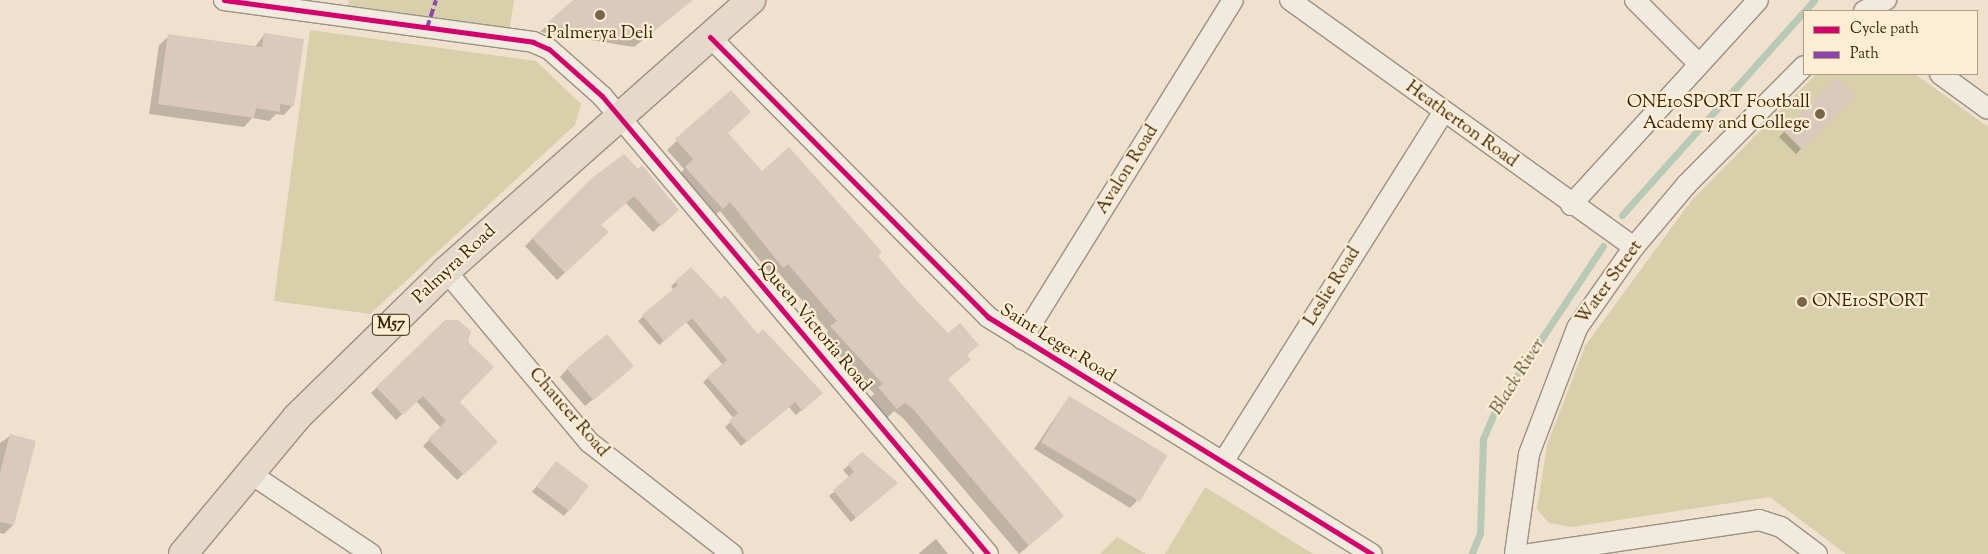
<!DOCTYPE html>
<html>
<head>
<meta charset="utf-8">
<style>
	body { margin:0 }
	#map { position:relative; width:1988px; height:554px; overflow:hidden; background:#efe1cd; font-family:"Sorts Mill Goudy",serif }
	div>[style] { position:absolute }
	[style*='--x'] { left:calc(var(--x)*1px); top:calc(var(--y)*1px); width:calc(var(--w)*1px); rotate:calc(var(--a)*1deg) }
	.green>* { inset:0; background:#d7d0ab }
	.shadow>* { inset:0; background:#0003; transform-origin:0 0 }
	.stream>* { height:7px; margin:-3.5px; padding:0 3.5px; transform-origin:3.5px; border-radius:3.5px; background:#b8c9b6 }
	.building>* { inset:0; background:#dcc9bd; transform-origin:0 0 }
	.roads { filter:drop-shadow(1px 0 #9b9182) drop-shadow(-1px 0 #9b9182) drop-shadow(0 1px #9b9182) drop-shadow(0 -1px #9b9182) }
	.street>* { height:20px; margin:-10px; padding:0 10px; transform-origin:10px; border-radius:10px; background:#f1eadf }
	.primary>* { height:28px; margin:-14px; padding:0 14px; transform-origin:14px; border-radius:14px; background:#e4d9ca }
	.quiet>* { height:4px; margin-top:-2px; transform-origin:0; background:repeating-linear-gradient(90deg,#8e44ad 0 8px,transparent 0 12px) }
	.cycleway>* { height:5px; margin:-2.5px; padding:0 2.5px; transform-origin:2.5px; border-radius:2.5px; background:#d6006c }
	.dots>* { width:14px; height:14px; translate:-50% -50%; box-sizing:border-box; border:2px solid #feedd5; border-radius:50% }
	span { translate:-50% -50%; white-space:nowrap; text-align:center; line-height:1.15; -webkit-text-stroke:4.5px #feedd5; paint-order:stroke }
	.shield-label span { padding:1px 4px; background:#feedd5; border:1px solid; border-radius:4px; -webkit-text-stroke-width:0 }
	.shield-label { font-size:16px; color:#392302; font-weight:700 }
	.poi-label { font-size:18px; color:#392302 }
	.right { translate:-100% -50%; text-align:right }
	.left { translate:0 -50%; text-align:left }
	.street-label { font-size:18px; color:#392302 }
	.water-label { font-size:19px; color:#585235; font-style:italic }
	.legend { position:absolute; left:1803px; top:10px; width:175px; height:65px; box-sizing:border-box; background:#feedd5; border:1px solid #af9c81; margin:0; padding:6px 9px; list-style:none; font-size:15px; color:#392302 }
	.legend li { display:flex; align-items:center; gap:10px; height:25px }
	.legend b { width:25px; border:1px solid #af9c81 }
</style>
</head>
<body>
<div id="map">
	<div class="green">
		<i style="clip-path:polygon(349px 0,514px 0,508px 39px,346px 17px)"></i>
		<i style="clip-path:polygon(310px 30px,536px 61px,581px 104px,575px 125px,370px 314px,274px 301px)"></i>
		<i style="clip-path:polygon(1816px 74px,1915px 74px,1988px 127px,1988px 554px,1846px 554px,1770px 497px,1572px 527px,1549px 523px,1537px 509px,1547px 445px,1585px 346px,1691px 201px)"></i>
		<i style="clip-path:polygon(1205px 487px,1249px 514px,1313px 554px,1165px 554px)"></i>
		<i style="clip-path:polygon(1117px 537px,1146px 554px,1100px 554px)"></i>
	</div>
	<div class="shadow">
		<i style="clip-path:polygon(574px 0,679px 0,677px 12px,634px 47px,540px 32px)"></i>
		<i style="clip-path:polygon(264px 35px,293px 105px,284px 115px,276px 114px,269px 121px,252px 118px,244px 127px,149px 114px,159px 45px,169px 36px,254px 48px)"></i>
		<i style="left:1837px;top:79px;width:24px;height:82px;rotate:45deg"></i>
		<i style="clip-path:polygon(731px 91px,726px 133px,762px 173px,876px 256px,966px 356px,947px 380px,1063px 516px,1019px 554px,903px 418px,894px 411px,887px 418px,870px 398px,874px 394px,822px 336px,828px 331px,778px 272px,773px 277px,720px 211px,713px 217px,677px 177px,684px 169px,667px 150px)"></i>
		<i style="clip-path:polygon(637px 171px,669px 217px,653px 232px,626px 203px,600px 225px,600px 240px,557px 280px,525px 246px,592px 179px)"></i>
		<i style="clip-path:polygon(676px 282px,721px 301px,816px 398px,796px 415px,789px 407px,741px 446px,725px 427px,734px 419px,703px 382px,723px 365px,686px 322px,659px 345px,638px 321px,674px 290px,671px 286px)"></i>
		<i style="clip-path:polygon(446px 321px,458px 402px,496px 442px,457px 480px,423px 446px,441px 428px,416px 401px,396px 420px,371px 393px)"></i>
		<i style="clip-path:polygon(567px 369px,625px 373px,585px 406px,560px 377px)"></i>
		<i style="clip-path:polygon(1069px 397px,1137px 501px,1130px 508px,1034px 449px)"></i>
		<i style="clip-path:polygon(10px 436px,13px 525px,4px 534px,0 533px,0 443px)"></i>
		<i style="clip-path:polygon(862px 454px,897px 483px,851px 522px,829px 496px,850px 478px,843px 470px)"></i>
		<i style="clip-path:polygon(551px 468px,587px 486px,564px 516px,532px 492px)"></i>
		<i style="clip-path:polygon(936px 539px,948px 554px,918px 554px)"></i>
	</div>
	<div class="stream">
		<i style="--x:1622;--y:215;--w:288;--a:-48.2"></i>
		<i style="--x:1472;--y:553;--w:22;--a:-68"></i>
		<i style="--x:1480;--y:533;--w:94;--a:-88.2"></i>
		<i style="--x:1483;--y:439;--w:36;--a:-67"></i>
		<i style="--x:1497;--y:406;--w:192;--a:-56.5"></i>
	</div>
	<div class="building">
		<i style="clip-path:polygon(573px 0,693px 0,643px 40px,545px 25px)"></i>
		<i style="clip-path:polygon(264px 33px,304px 39px,294px 106px,280px 104px,280px 112px,256px 108px,254px 118px,158px 104px,168px 34px,262px 47px)"></i>
		<i style="left:1837px;top:77px;width:27px;height:76px;rotate:45deg"></i>
		<i style="clip-path:polygon(731px 90px,751px 112px,728px 133px,762px 171px,789px 147px,882px 252px,878px 256px,913px 297px,948px 333px,960px 323px,979px 345px,967px 355px,971px 360px,948px 379px,1064px 516px,1029px 546px,912px 408px,905px 403px,897px 409px,878px 387px,883px 384px,830px 326px,837px 321px,788px 264px,783px 268px,730px 202px,723px 209px,685px 167px,693px 159px,675px 139px)"></i>
		<i style="clip-path:polygon(624px 154px,638px 169px,642px 165px,679px 210px,661px 226px,634px 196px,601px 225px,609px 232px,565px 273px,532px 238px,592px 178px)"></i>
		<i style="clip-path:polygon(691px 267px,721px 299px,725px 295px,758px 334px,763px 329px,823px 393px,802px 411px,795px 402px,747px 442px,729px 421px,738px 413px,707px 377px,727px 360px,692px 318px,664px 341px,642px 315px,678px 285px,675px 281px)"></i>
		<i style="clip-path:polygon(445px 320px,458px 320px,471px 331px,468px 342px,494px 367px,460px 402px,498px 442px,464px 475px,428px 439px,446px 421px,423px 396px,403px 415px,376px 387px)"></i>
		<i style="left:607px;top:334px;width:42px;height:53px;rotate:50deg"></i>
		<i style="left:1069px;top:396px;width:115px;height:54px;rotate:31deg"></i>
		<i style="clip-path:polygon(10px 434px,36px 441px,14px 525px,0 522px,0 473px)"></i>
		<i style="clip-path:polygon(862px 452px,898px 483px,856px 518px,833px 490px,854px 472px,848px 464px)"></i>
		<i style="left:556px;top:461px;width:41px;height:32px;rotate:37deg"></i>
	</div>
	<div class="roads">
		<div class="street">
			<i style="--x:224;--y:0;--w:312;--a:7.7"></i>
			<i style="--x:533;--y:42;--w:17;--a:24"></i>
			<i style="--x:549;--y:49;--w:71;--a:41.6"></i>
			<i style="--x:602;--y:96;--w:599;--a:49.88"></i>
			<i style="--x:1290;--y:0;--w:423;--a:35.7"></i>
			<i style="--x:1635;--y:0;--w:88;--a:45"></i>
			<i style="--x:1864;--y:11;--w:25;--a:-27"></i>
			<i style="--x:710;--y:37;--w:395;--a:45.2"></i>
			<i style="--x:988;--y:317;--w:451;--a:31.7"></i>
			<i style="--x:1940;--y:74;--w:59;--a:36.1"></i>
			<i style="--x:1571;--y:205;--w:277;--a:-47.6"></i>
			<i style="--x:446;--y:271;--w:223;--a:50.1"></i>
			<i style="--x:589;--y:442;--w:182;--a:38.1"></i>
			<i style="--x:1022;--y:339;--w:399;--a:-58.1"></i>
			<i style="--x:1223;--y:462;--w:413;--a:-57.8"></i>
			<i style="--x:248;--y:472;--w:148;--a:33.7"></i>
			<i style="--x:1515;--y:554;--w:101;--a:-82"></i>
			<i style="--x:1529;--y:454;--w:135;--a:-69.1"></i>
			<i style="--x:1577;--y:328;--w:99;--a:-54.9"></i>
			<i style="--x:1634;--y:247;--w:82;--a:-49.9"></i>
			<i style="--x:1687;--y:184;--w:166;--a:-45.2"></i>
			<i style="--x:1530;--y:554;--w:232;--a:-8.4"></i>
			<i style="--x:1759;--y:520;--w:23;--a:18"></i>
			<i style="--x:1781;--y:527;--w:45;--a:36.9"></i>
		</div>
		<div class="primary">
			<i style="--x:183;--y:554;--w:178;--a:-50.2"></i>
			<i style="--x:297;--y:417;--w:209;--a:-44.4"></i>
			<i style="--x:446;--y:271;--w:408;--a:-41.6"></i>
		</div>
	</div>
	<div class="quiet">
		<i style="--x:427;--y:28;--w:29;--a:-72"></i>
	</div>
	<div class="cycleway">
		<i style="--x:224;--y:0;--w:312;--a:7.7"></i>
		<i style="--x:533;--y:42;--w:17;--a:24"></i>
		<i style="--x:549;--y:49;--w:71;--a:41.6"></i>
		<i style="--x:602;--y:96;--w:599;--a:49.88"></i>
		<i style="--x:710;--y:37;--w:395;--a:45.2"></i>
		<i style="--x:988;--y:317;--w:451;--a:31.7"></i>
	</div>
	<div class="dots">
		<i style="left:600px;top:15px;background:#796649"></i>
		<i style="left:1820px;top:114px;background:#796649"></i>
		<i style="left:1802px;top:302px;background:#796649"></i>
	</div>
	<div class="shield-label">
		<span style="left:391px;top:325px">M57</span>
	</div>
	<div class="poi-label">
		<span style="left:600px;top:34px">Palmerya Deli</span>
		<span class="right" style="left:1810px;top:114px">ONE10SPORT Football<br>Academy and College</span>
		<span class="left" style="left:1812px;top:302px">ONE10SPORT</span>
	</div>
	<div class="street-label">
		<span style="left:1461px;top:125px;rotate:36deg">Heatherton Road</span>
		<span style="left:1128px;top:170px;rotate:-58deg">Avalon Road</span>
		<span style="left:455px;top:265px;rotate:-43deg">Palmyra Road</span>
		<span style="left:1610px;top:283px;rotate:-54deg">Water Street</span>
		<span style="left:1333px;top:287px;rotate:-58deg">Leslie Road</span>
		<span style="left:814px;top:327px;rotate:50deg">Queen Victoria Road</span>
		<span style="left:1057px;top:344px;rotate:32deg">Saint Leger Road</span>
		<span style="left:568px;top:413px;rotate:49deg">Chaucer Road</span>
	</div>
	<div class="water-label">
		<span style="left:1518px;top:377px;rotate:-58deg">Black River</span>
	</div>
	<ul class="legend">
	<li><b style="height:6px;background:#d6006c"></b>Cycle path</li>
	<li><b style="height:6px;background:#8e44ad"></b>Path</li>
	</ul>
</div>
</body>
</html>
